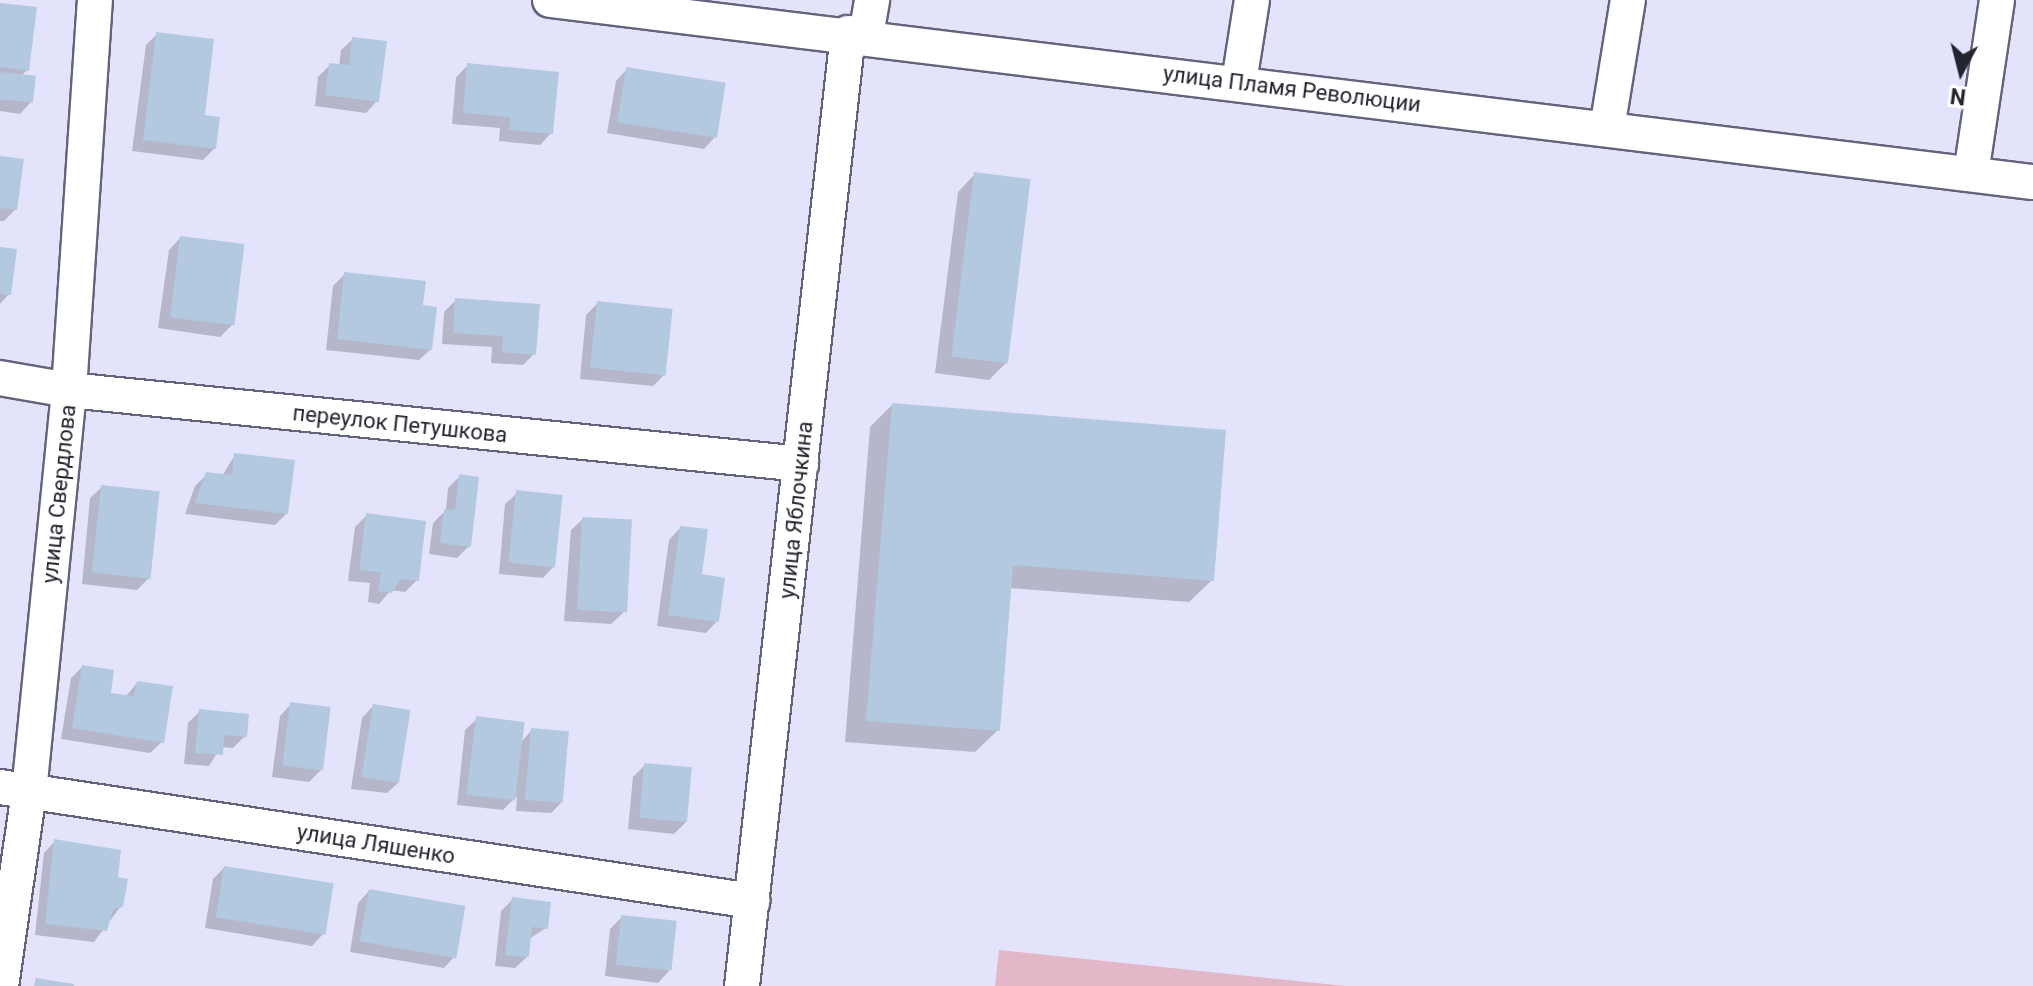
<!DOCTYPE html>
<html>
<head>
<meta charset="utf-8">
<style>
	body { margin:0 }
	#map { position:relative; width:2033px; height:986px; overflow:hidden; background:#e3e4fc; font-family:Roboto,sans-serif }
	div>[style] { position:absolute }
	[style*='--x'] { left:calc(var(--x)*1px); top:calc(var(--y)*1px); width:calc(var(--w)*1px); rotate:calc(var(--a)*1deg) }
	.green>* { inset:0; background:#e2b7c8 }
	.shadow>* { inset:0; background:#0003 }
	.building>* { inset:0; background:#b3c9df; transform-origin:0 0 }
	.roads { filter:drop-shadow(2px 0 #63637c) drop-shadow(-2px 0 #63637c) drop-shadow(0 2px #63637c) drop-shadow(0 -2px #63637c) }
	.minor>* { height:34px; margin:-17px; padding:0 17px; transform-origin:17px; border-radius:17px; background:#fff }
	span { translate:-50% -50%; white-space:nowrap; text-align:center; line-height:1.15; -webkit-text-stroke:6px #fff; paint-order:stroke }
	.street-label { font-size:22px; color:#24242f }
	.north { position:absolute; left:1921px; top:32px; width:80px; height:80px; -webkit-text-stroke:6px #fff; paint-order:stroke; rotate:187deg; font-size:22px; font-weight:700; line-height:32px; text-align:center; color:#24242f }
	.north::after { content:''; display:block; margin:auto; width:28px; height:36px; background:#24242f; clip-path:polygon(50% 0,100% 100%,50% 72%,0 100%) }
</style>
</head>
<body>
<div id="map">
	<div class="green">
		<i style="clip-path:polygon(999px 950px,1345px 986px,995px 986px)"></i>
	</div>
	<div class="shadow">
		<i style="clip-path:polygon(0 5px,27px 70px,21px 76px,31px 102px,20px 114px,0 111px)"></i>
		<i style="clip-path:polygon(157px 34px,215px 148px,203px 160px,132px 151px,146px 45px)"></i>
		<i style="clip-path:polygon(353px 39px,377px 101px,366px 113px,315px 106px,318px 77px,330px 65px,339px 66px,341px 50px)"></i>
		<i style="clip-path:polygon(468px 65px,551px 133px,540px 145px,499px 141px,500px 128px,452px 124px,456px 77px)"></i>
		<i style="clip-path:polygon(627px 69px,715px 137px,704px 149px,607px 133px,616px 81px)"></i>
		<i style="clip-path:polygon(0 158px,15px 210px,4px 221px,0 221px)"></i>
		<i style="clip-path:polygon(975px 174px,1006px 363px,989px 380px,935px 373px,958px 192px)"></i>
		<i style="clip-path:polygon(180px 238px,232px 325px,220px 337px,158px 328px,169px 250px)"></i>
		<i style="clip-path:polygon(0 249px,9px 294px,0 304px)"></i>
		<i style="clip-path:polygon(345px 274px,421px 307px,431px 349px,419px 360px,326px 350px,333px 286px)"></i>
		<i style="clip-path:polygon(456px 300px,534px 354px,523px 365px,491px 363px,492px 347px,442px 344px,444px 312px)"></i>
		<i style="clip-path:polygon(598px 303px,664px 375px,653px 386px,580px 379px,586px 315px)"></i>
		<i style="clip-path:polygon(892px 405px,1212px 580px,1189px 602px,1009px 588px,998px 730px,975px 752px,845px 742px,870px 427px)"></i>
		<i style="clip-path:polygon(235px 455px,287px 513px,275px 525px,185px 514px,195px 486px,207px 474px,222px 476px)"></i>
		<i style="clip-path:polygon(460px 476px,469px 546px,457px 558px,429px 554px,433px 523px,446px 510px,448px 488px)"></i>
		<i style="clip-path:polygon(102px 487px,149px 578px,137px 590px,82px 584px,90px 498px)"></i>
		<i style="clip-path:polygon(517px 493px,554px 566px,543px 578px,499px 574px,505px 504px)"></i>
		<i style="clip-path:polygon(366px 516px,417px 580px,405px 592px,391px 590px,379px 604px,368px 602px,370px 583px,348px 581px,355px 527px)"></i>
		<i style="clip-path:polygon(583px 519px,623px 613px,611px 624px,564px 621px,571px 530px)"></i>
		<i style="clip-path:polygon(680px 528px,717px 621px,706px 633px,657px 626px,669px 540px)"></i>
		<i style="clip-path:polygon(82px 667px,109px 694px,125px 697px,137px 683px,162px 742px,150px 753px,61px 739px,71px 678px)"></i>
		<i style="clip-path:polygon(291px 704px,321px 770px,309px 782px,272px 777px,280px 716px)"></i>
		<i style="clip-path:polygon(373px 706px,399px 782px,387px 793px,351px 789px,362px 718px)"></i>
		<i style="clip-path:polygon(200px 711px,245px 736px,233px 748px,221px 747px,209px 766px,184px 764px,188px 723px)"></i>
		<i style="clip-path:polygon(477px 719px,521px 742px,532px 730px,563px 801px,551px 813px,516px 811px,517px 796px,503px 810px,457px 805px,465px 730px)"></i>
		<i style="clip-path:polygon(645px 765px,686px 822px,674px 834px,628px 829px,633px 777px)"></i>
		<i style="clip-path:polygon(55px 841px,116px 878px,121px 906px,94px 942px,35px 935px,44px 853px)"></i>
		<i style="clip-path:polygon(224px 868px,323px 934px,312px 946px,205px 928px,213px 879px)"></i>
		<i style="clip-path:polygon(369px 891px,455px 956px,444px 968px,350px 952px,358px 903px)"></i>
		<i style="clip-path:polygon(513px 899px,546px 928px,529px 939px,527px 957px,515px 968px,495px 966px,501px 911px)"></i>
		<i style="clip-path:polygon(622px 917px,669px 971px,658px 983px,605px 976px,610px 929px)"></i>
	</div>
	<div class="building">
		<i style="clip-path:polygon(0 3px,37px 7px,29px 71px,0 67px)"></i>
		<i style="clip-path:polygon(156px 32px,214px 39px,205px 115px,220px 117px,216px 149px,143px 140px)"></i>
		<i style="clip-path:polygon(352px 37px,387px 41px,379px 102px,325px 95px,329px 63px,349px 65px)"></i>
		<i style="clip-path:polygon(467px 63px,559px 72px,553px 134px,509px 130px,510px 117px,463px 113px)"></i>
		<i style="left:626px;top:67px;width:101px;height:56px;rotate:9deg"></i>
		<i style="left:0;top:72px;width:36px;height:27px;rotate:6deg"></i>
		<i style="clip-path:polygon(0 156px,24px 159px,17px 210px,0 208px)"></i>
		<i style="left:974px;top:172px;width:57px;height:186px;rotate:7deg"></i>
		<i style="left:180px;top:236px;width:65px;height:82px;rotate:7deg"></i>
		<i style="clip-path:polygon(0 247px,17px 249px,11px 295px,0 294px)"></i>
		<i style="clip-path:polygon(344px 272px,426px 281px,423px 305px,437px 307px,432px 350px,337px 339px)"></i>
		<i style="clip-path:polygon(455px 298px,540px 304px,536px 355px,502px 352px,503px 336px,453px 333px)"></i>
		<i style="left:597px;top:301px;width:76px;height:67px;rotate:6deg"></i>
		<i style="clip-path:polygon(892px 403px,1226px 430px,1214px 581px,1013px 565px,1000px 731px,866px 721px)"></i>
		<i style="clip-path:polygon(234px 453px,295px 460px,288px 514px,195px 503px,206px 472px,232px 475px)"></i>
		<i style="clip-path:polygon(459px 474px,479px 477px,471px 547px,440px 543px,444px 509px,455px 510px)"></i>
		<i style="left:101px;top:485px;width:59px;height:88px;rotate:6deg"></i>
		<i style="left:516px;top:490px;width:47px;height:73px;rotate:6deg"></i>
		<i style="clip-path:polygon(366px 513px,426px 521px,419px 581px,400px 579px,392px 593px,378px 591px,381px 572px,359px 570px)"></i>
		<i style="left:582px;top:517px;width:50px;height:93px;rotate:3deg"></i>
		<i style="clip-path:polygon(680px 526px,708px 529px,702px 574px,725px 578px,719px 622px,668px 615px)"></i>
		<i style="clip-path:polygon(82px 665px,114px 670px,111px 693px,134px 696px,137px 681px,173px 686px,164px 743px,72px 728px)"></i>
		<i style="left:290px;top:702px;width:41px;height:64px;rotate:7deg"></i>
		<i style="left:373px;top:704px;width:38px;height:74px;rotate:9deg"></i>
		<i style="clip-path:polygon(199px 709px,249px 714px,247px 737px,224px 735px,223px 755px,195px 753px)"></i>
		<i style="left:476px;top:716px;width:49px;height:79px;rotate:7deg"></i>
		<i style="left:531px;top:728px;width:38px;height:72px;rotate:5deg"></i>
		<i style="left:644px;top:763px;width:48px;height:55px;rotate:5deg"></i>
		<i style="clip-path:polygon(54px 839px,121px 850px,118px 877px,128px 879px,123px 907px,113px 909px,107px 931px,45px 924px)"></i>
		<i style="left:224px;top:866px;width:111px;height:52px;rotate:9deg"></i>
		<i style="left:369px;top:889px;width:98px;height:53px;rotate:10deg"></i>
		<i style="clip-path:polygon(512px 897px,551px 902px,548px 929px,532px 927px,529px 957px,505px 955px)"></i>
		<i style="left:621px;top:915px;width:56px;height:50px;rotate:6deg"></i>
		<i style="clip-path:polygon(36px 978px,74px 984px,74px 986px,34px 986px)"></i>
	</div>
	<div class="roads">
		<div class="minor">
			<i style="--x:550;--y:0;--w:1494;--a:7"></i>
			<i style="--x:866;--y:35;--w:36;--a:-80"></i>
			<i style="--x:1239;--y:82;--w:83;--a:-81"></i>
			<i style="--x:1607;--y:129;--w:131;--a:-80.8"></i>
			<i style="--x:1971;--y:174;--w:176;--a:-81.5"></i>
			<i style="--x:0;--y:378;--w:70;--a:9.9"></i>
			<i style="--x:69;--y:390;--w:736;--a:5.77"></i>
			<i style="--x:0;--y:787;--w:761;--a:8.62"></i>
			<i style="--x:1;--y:986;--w:196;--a:-81.8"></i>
			<i style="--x:29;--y:792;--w:404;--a:-84.3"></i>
			<i style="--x:69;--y:390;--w:391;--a:-86.2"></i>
			<i style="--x:742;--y:986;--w:959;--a:-83.65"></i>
		</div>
	</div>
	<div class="street-label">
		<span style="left:1292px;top:89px;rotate:7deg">улица Пламя Революции</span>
		<span style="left:400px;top:424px;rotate:6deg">переулок Петушкова</span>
		<span style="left:59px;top:494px;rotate:-84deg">улица Свердлова</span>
		<span style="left:796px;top:510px;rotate:-84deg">улица Яблочкина</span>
		<span style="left:376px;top:844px;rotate:9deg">улица Ляшенко</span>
	</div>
	<div class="north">N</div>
</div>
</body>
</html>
